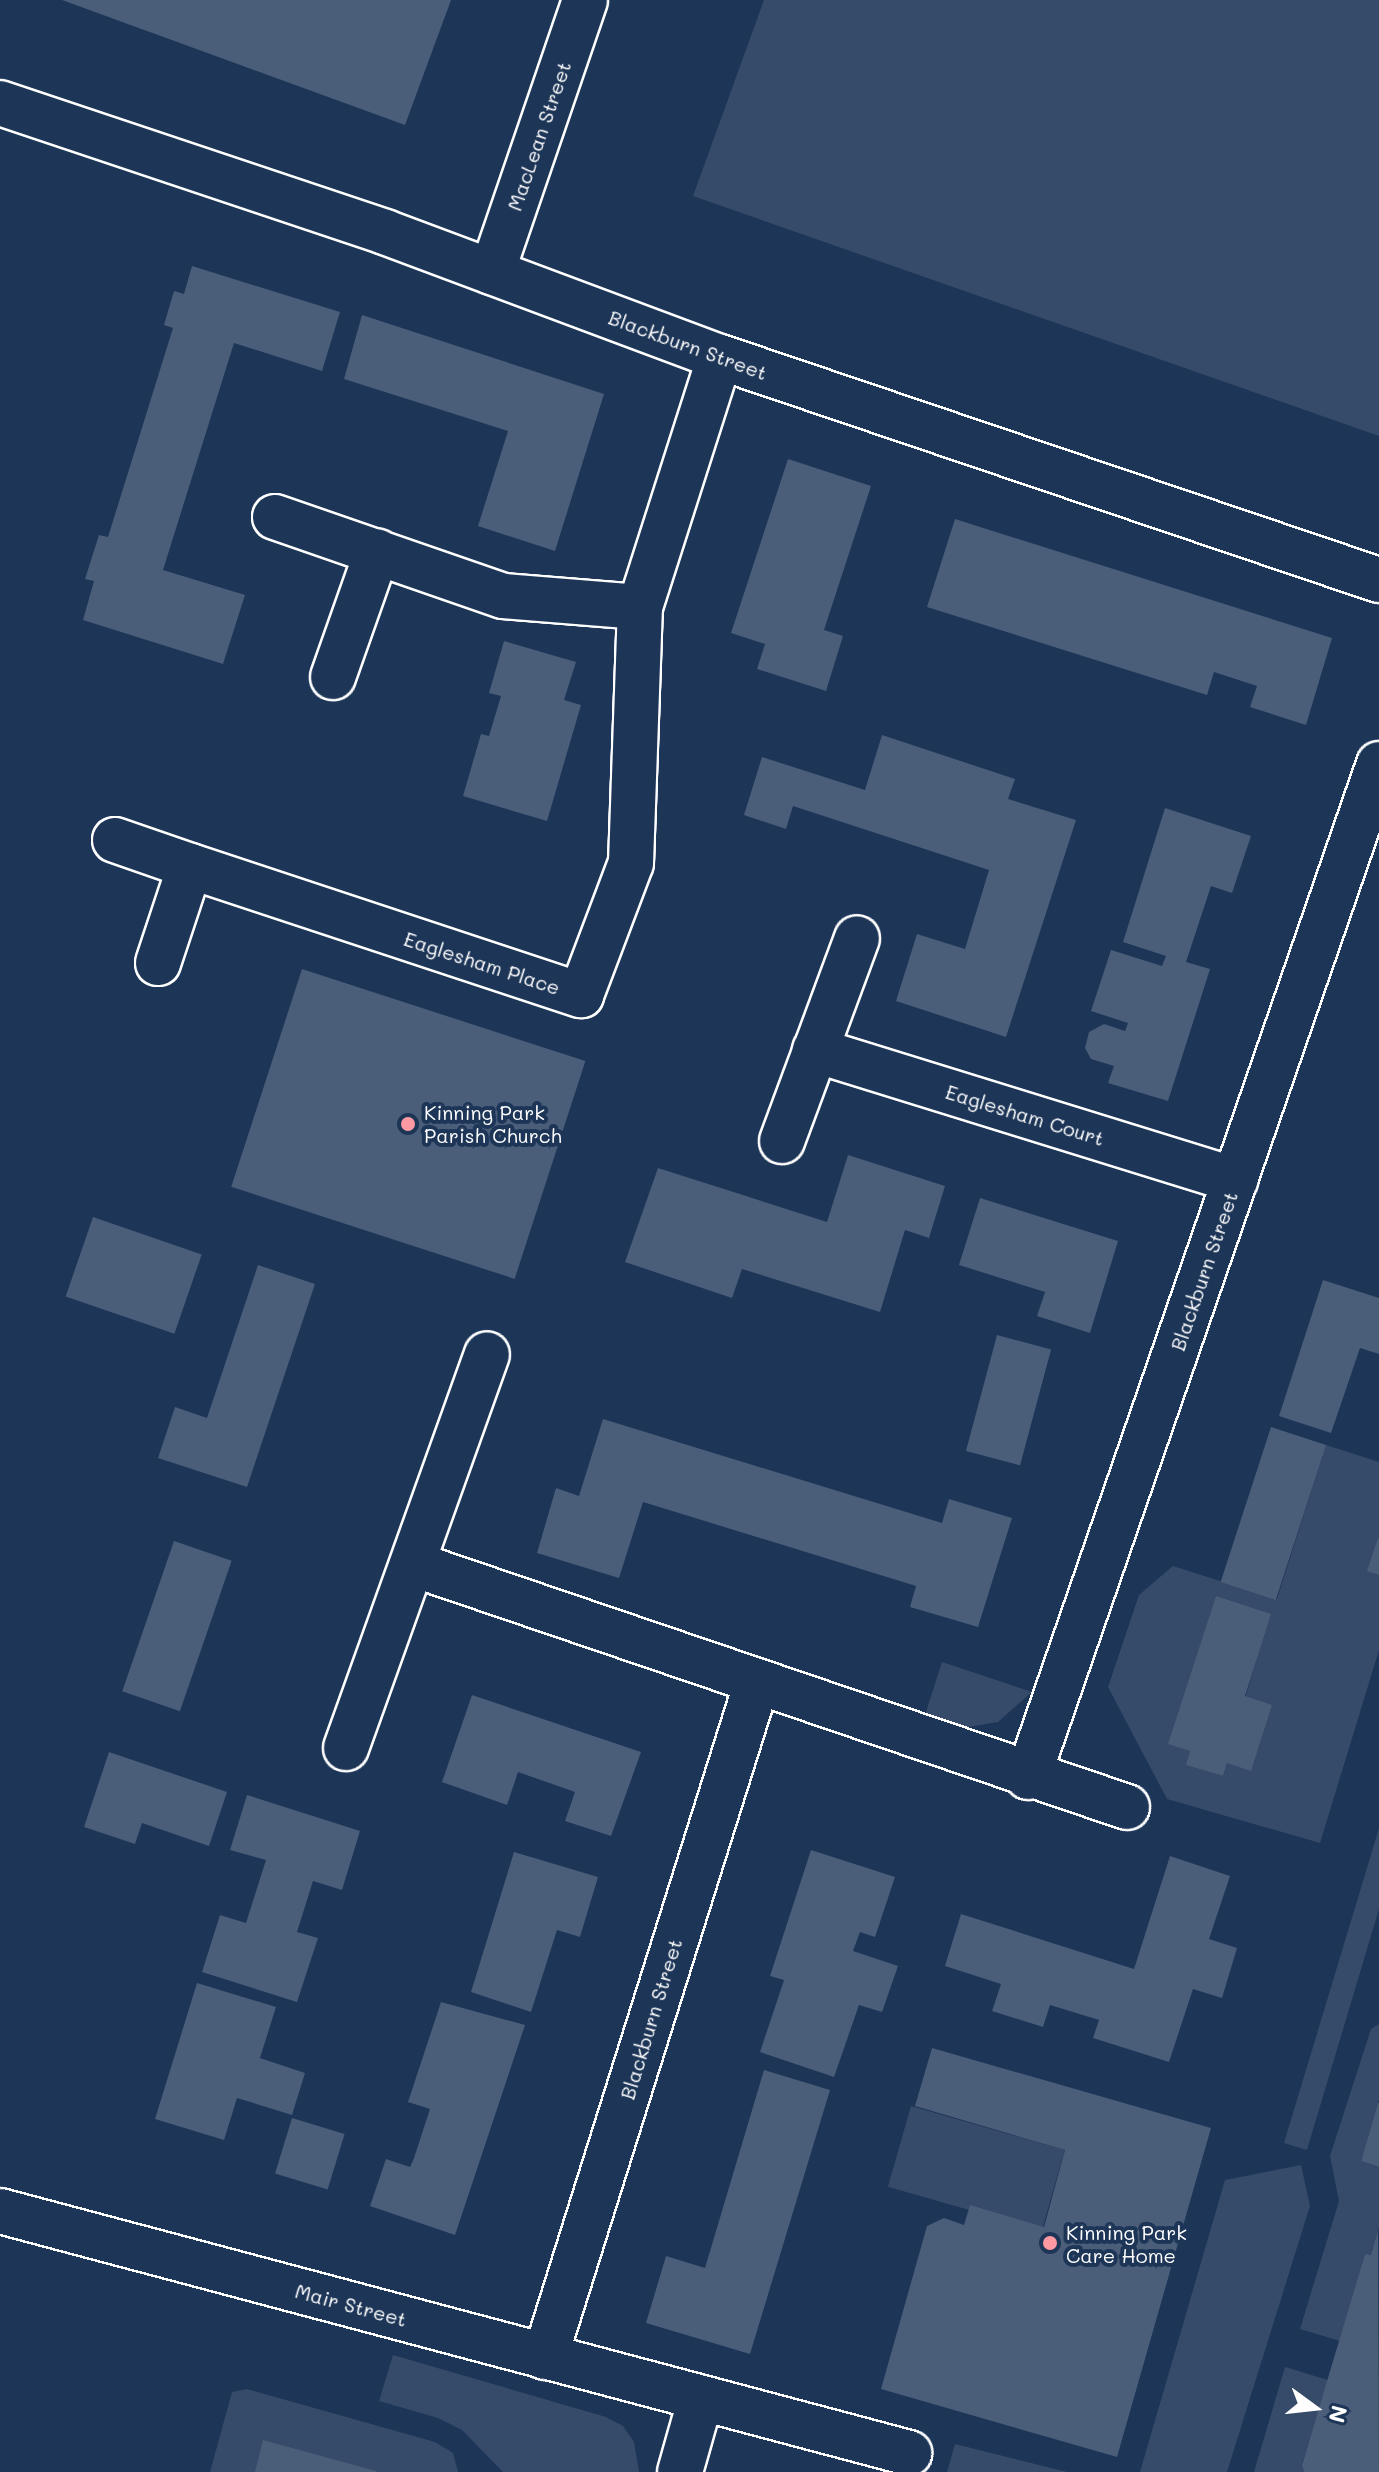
<!DOCTYPE html>
<html>
<head>
<meta charset="utf-8">
<style>
	body { margin:0 }
	#map { position:relative; width:1379px; height:2472px; overflow:hidden; background:#1d3557; font-family:Mali,sans-serif }
	div>[style] { position:absolute }
	[style*='--x'] { left:calc(var(--x)*1px); top:calc(var(--y)*1px); width:calc(var(--w)*1px); rotate:calc(var(--a)*1deg) }
	.green>* { inset:0; background:#364b69; transform-origin:0 0 }
	.building>* { inset:0; background:#4a5d79; transform-origin:0 0 }
	.roads { filter:drop-shadow(2px 0 #fff) drop-shadow(-2px 0 #fff) drop-shadow(0 2px #fff) drop-shadow(0 -2px #fff) }
	.street>* { height:44px; margin:-22px; padding:0 22px; transform-origin:22px; border-radius:22px; background:#1d3557 }
	.dots>* { width:22px; height:22px; translate:-50% -50%; box-sizing:border-box; border:4px solid #1d3557; border-radius:50% }
	span { translate:-50% -50%; white-space:nowrap; text-align:center; line-height:1.15; -webkit-text-stroke:8px #1d3557; paint-order:stroke }
	.street-label { font-size:20px; color:#fff }
	.poi-label { font-size:20px; color:#fff }
	.left { translate:0 -50%; text-align:left }
	.north { position:absolute; left:1275px; top:2368px; width:80px; height:80px; -webkit-text-stroke:6px #1d3557; paint-order:stroke; rotate:105deg; font-size:22px; font-weight:700; line-height:32px; text-align:center; color:#fff }
	.north::after { content:''; display:block; margin:auto; width:28px; height:36px; background:#fff; clip-path:polygon(50% 0,100% 100%,50% 72%,0 100%) }
</style>
</head>
<body>
<div id="map">
	<div class="green">
		<i style="clip-path:polygon(764px 0,1379px 0,1379px 436px,693px 196px)"></i>
		<i style="clip-path:polygon(evenodd,1326px 1445px,1379px 1462px,1379px 1650px,1320px 1843px,1167px 1799px,1108px 1687px,1139px 1595px,1173px 1566px,1277px 1599px,1326px 1445px,1216px 1597px,1257px 1657px,1223px 1776px,1187px 1765px,1190px 1751px,1180px 1710px,1216px 1597px)"></i>
		<i style="clip-path:polygon(942px 1662px,1032px 1692px,998px 1722px,962px 1728px,925px 1715px)"></i>
		<i style="clip-path:polygon(1379px 1828px,1379px 1909px,1307px 2150px,1284px 2143px)"></i>
		<i style="clip-path:polygon(1379px 2024px,1379px 2100px,1361px 2161px,1379px 2167px,1379px 2227px,1371px 2255px,1365px 2254px,1340px 2341px,1300px 2329px,1339px 2201px,1330px 2156px,1371px 2029px)"></i>
		<i style="left:911px;top:2106px;width:160px;height:84px;rotate:16deg"></i>
		<i style="clip-path:polygon(1301px 2165px,1310px 2206px,1227px 2472px,1140px 2472px,1225px 2180px)"></i>
		<i style="clip-path:polygon(393px 2355px,606px 2417px,623px 2426px,634px 2442px,639px 2472px,503px 2472px,462px 2430px,438px 2418px,379px 2401px)"></i>
		<i style="clip-path:polygon(1285px 2367px,1328px 2380px,1302px 2464px,1304px 2472px,1254px 2472px)"></i>
		<i style="clip-path:polygon(247px 2389px,435px 2442px,453px 2453px,458px 2472px,210px 2472px,232px 2392px)"></i>
		<i style="clip-path:polygon(955px 2444px,1067px 2472px,947px 2472px)"></i>
	</div>
	<div class="building">
		<i style="clip-path:polygon(62px 0,451px 0,405px 125px)"></i>
		<i style="clip-path:polygon(192px 266px,340px 312px,322px 371px,234px 343px,163px 570px,245px 595px,223px 664px,83px 620px,94px 581px,85px 579px,99px 535px,108px 537px,173px 328px,164px 325px,174px 291px,184px 294px)"></i>
		<i style="clip-path:polygon(362px 315px,604px 394px,555px 551px,478px 526px,508px 431px,344px 379px)"></i>
		<i style="clip-path:polygon(788px 459px,871px 486px,824px 630px,843px 636px,826px 691px,757px 669px,765px 644px,731px 633px)"></i>
		<i style="clip-path:polygon(955px 519px,1332px 638px,1306px 725px,1250px 707px,1257px 686px,1214px 672px,1207px 695px,927px 607px)"></i>
		<i style="clip-path:polygon(504px 641px,576px 662px,564px 700px,581px 705px,547px 821px,463px 796px,481px 734px,489px 736px,501px 696px,489px 693px)"></i>
		<i style="clip-path:polygon(882px 735px,1015px 779px,1008px 799px,1076px 820px,1006px 1037px,896px 1001px,917px 934px,965px 949px,989px 870px,793px 806px,786px 829px,744px 815px,762px 757px,865px 790px)"></i>
		<i style="clip-path:polygon(1165px 808px,1251px 836px,1232px 893px,1211px 886px,1186px 962px,1210px 969px,1168px 1101px,1108px 1083px,1114px 1066px,1091px 1059px,1085px 1048px,1089px 1032px,1104px 1024px,1125px 1031px,1128px 1023px,1091px 1011px,1111px 950px,1162px 966px,1166px 956px,1123px 942px)"></i>
		<i style="left:302px;top:969px;width:298px;height:229px;rotate:18deg"></i>
		<i style="clip-path:polygon(848px 1155px,945px 1186px,929px 1238px,905px 1230px,880px 1312px,742px 1269px,732px 1298px,625px 1262px,658px 1168px,827px 1222px)"></i>
		<i style="clip-path:polygon(980px 1198px,1118px 1241px,1090px 1333px,1037px 1316px,1045px 1292px,959px 1265px)"></i>
		<i style="left:93px;top:1217px;width:115px;height:84px;rotate:19deg"></i>
		<i style="clip-path:polygon(258px 1265px,315px 1284px,247px 1487px,158px 1458px,175px 1407px,207px 1418px)"></i>
		<i style="clip-path:polygon(1323px 1280px,1379px 1298px,1379px 1354px,1360px 1348px,1331px 1433px,1279px 1416px)"></i>
		<i style="left:997px;top:1335px;width:56px;height:120px;rotate:15deg"></i>
		<i style="clip-path:polygon(603px 1419px,942px 1523px,949px 1499px,1012px 1518px,978px 1627px,910px 1607px,916px 1586px,643px 1502px,619px 1578px,537px 1553px,556px 1488px,579px 1496px)"></i>
		<i style="left:1271px;top:1427px;width:58px;height:163px;rotate:18deg"></i>
		<i style="clip-path:polygon(1378px 1538px,1379px 1538px,1379px 1575px,1367px 1571px)"></i>
		<i style="left:174px;top:1541px;width:61px;height:159px;rotate:19deg"></i>
		<i style="clip-path:polygon(1216px 1596px,1271px 1614px,1245px 1696px,1272px 1705px,1251px 1771px,1227px 1763px,1223px 1776px,1186px 1765px,1190px 1751px,1168px 1744px)"></i>
		<i style="clip-path:polygon(472px 1695px,641px 1752px,611px 1836px,565px 1821px,575px 1792px,518px 1772px,507px 1805px,442px 1782px)"></i>
		<i style="clip-path:polygon(109px 1752px,227px 1792px,209px 1846px,142px 1823px,135px 1844px,84px 1827px)"></i>
		<i style="clip-path:polygon(247px 1795px,360px 1831px,342px 1890px,313px 1881px,297px 1932px,318px 1938px,297px 2002px,202px 1972px,220px 1915px,246px 1923px,266px 1860px,230px 1850px)"></i>
		<i style="clip-path:polygon(811px 1850px,895px 1877px,875px 1937px,860px 1932px,853px 1951px,898px 1966px,882px 2012px,859px 2005px,834px 2077px,760px 2052px,784px 1980px,770px 1976px)"></i>
		<i style="clip-path:polygon(514px 1852px,598px 1877px,580px 1937px,557px 1930px,531px 2012px,471px 1992px)"></i>
		<i style="clip-path:polygon(1170px 1856px,1230px 1876px,1209px 1939px,1237px 1948px,1222px 1998px,1193px 1989px,1169px 2062px,1093px 2038px,1099px 2020px,1050px 2005px,1043px 2027px,992px 2011px,1001px 1984px,945px 1966px,961px 1914px,1134px 1969px)"></i>
		<i style="clip-path:polygon(197px 1983px,276px 2007px,260px 2058px,305px 2073px,292px 2115px,237px 2098px,224px 2140px,155px 2119px)"></i>
		<i style="clip-path:polygon(441px 2002px,525px 2025px,455px 2235px,370px 2206px,386px 2159px,410px 2167px,414px 2158px,430px 2109px,408px 2102px)"></i>
		<i style="clip-path:polygon(932px 2048px,1211px 2128px,1117px 2457px,881px 2389px,927px 2226px,944px 2218px,964px 2225px,970px 2205px,1044px 2227px,1065px 2150px,915px 2106px)"></i>
		<i style="clip-path:polygon(764px 2070px,830px 2090px,750px 2354px,646px 2323px,666px 2256px,705px 2268px)"></i>
		<i style="clip-path:polygon(1378px 2103px,1379px 2103px,1379px 2167px,1361px 2161px)"></i>
		<i style="left:292px;top:2118px;width:55px;height:58px;rotate:17deg"></i>
		<i style="clip-path:polygon(1378px 2230px,1379px 2472px,1304px 2472px,1302px 2465px,1365px 2254px,1371px 2255px)"></i>
		<i style="clip-path:polygon(263px 2440px,376px 2471px,376px 2472px,255px 2472px)"></i>
	</div>
	<div class="roads">
		<div class="street">
			<i style="--x:0;--y:103;--w:406;--a:18.5"></i>
			<i style="--x:385;--y:232;--w:358;--a:20.5"></i>
			<i style="--x:720;--y:357;--w:696;--a:18.7"></i>
			<i style="--x:492;--y:272;--w:287;--a:-71.1"></i>
			<i style="--x:275;--y:517;--w:241;--a:19.1"></i>
			<i style="--x:503;--y:596;--w:137;--a:4.6"></i>
			<i style="--x:333;--y:677;--w:133;--a:-70.6"></i>
			<i style="--x:115;--y:840;--w:79;--a:19.1"></i>
			<i style="--x:158;--y:963;--w:102;--a:-71.7"></i>
			<i style="--x:190;--y:866;--w:412;--a:18.3"></i>
			<i style="--x:581;--y:995;--w:141;--a:-69.3"></i>
			<i style="--x:631;--y:863;--w:256;--a:-88"></i>
			<i style="--x:640;--y:607;--w:262;--a:-72.3"></i>
			<i style="--x:815;--y:1050;--w:440;--a:17.2"></i>
			<i style="--x:782;--y:1141;--w:216;--a:-69.7"></i>
			<i style="--x:416;--y:1565;--w:751;--a:18.8"></i>
			<i style="--x:346;--y:1748;--w:418;--a:-70.3"></i>
			<i style="--x:1028;--y:1777;--w:1072;--a:-70.89"></i>
			<i style="--x:0;--y:2211;--w:941;--a:14.91"></i>
			<i style="--x:545;--y:2357;--w:708;--a:-72.56"></i>
			<i style="--x:680;--y:2472;--w:77;--a:-74.2"></i>
		</div>
	</div>
	<div class="dots">
		<i style="left:408px;top:1124px;background:#ff9aa2"></i>
		<i style="left:1050px;top:2243px;background:#ff9aa2"></i>
	</div>
	<div class="street-label">
		<span style="left:539px;top:136px;rotate:-71deg">MacLean Street</span>
		<span style="left:688px;top:345px;rotate:20deg">Blackburn Street</span>
		<span style="left:482px;top:963px;rotate:18deg">Eaglesham Place</span>
		<span style="left:1025px;top:1115px;rotate:17deg">Eaglesham Court</span>
		<span style="left:1204px;top:1271px;rotate:-71deg">Blackburn Street</span>
		<span style="left:651px;top:2019px;rotate:-73deg">Blackburn Street</span>
		<span style="left:351px;top:2305px;rotate:15deg">Mair Street</span>
	</div>
	<div class="poi-label">
		<span class="left" style="left:424px;top:1124px">Kinning Park<br>Parish Church</span>
		<span class="left" style="left:1066px;top:2244px">Kinning Park<br>Care Home</span>
	</div>
	<div class="north">N</div>
</div>
</body>
</html>
